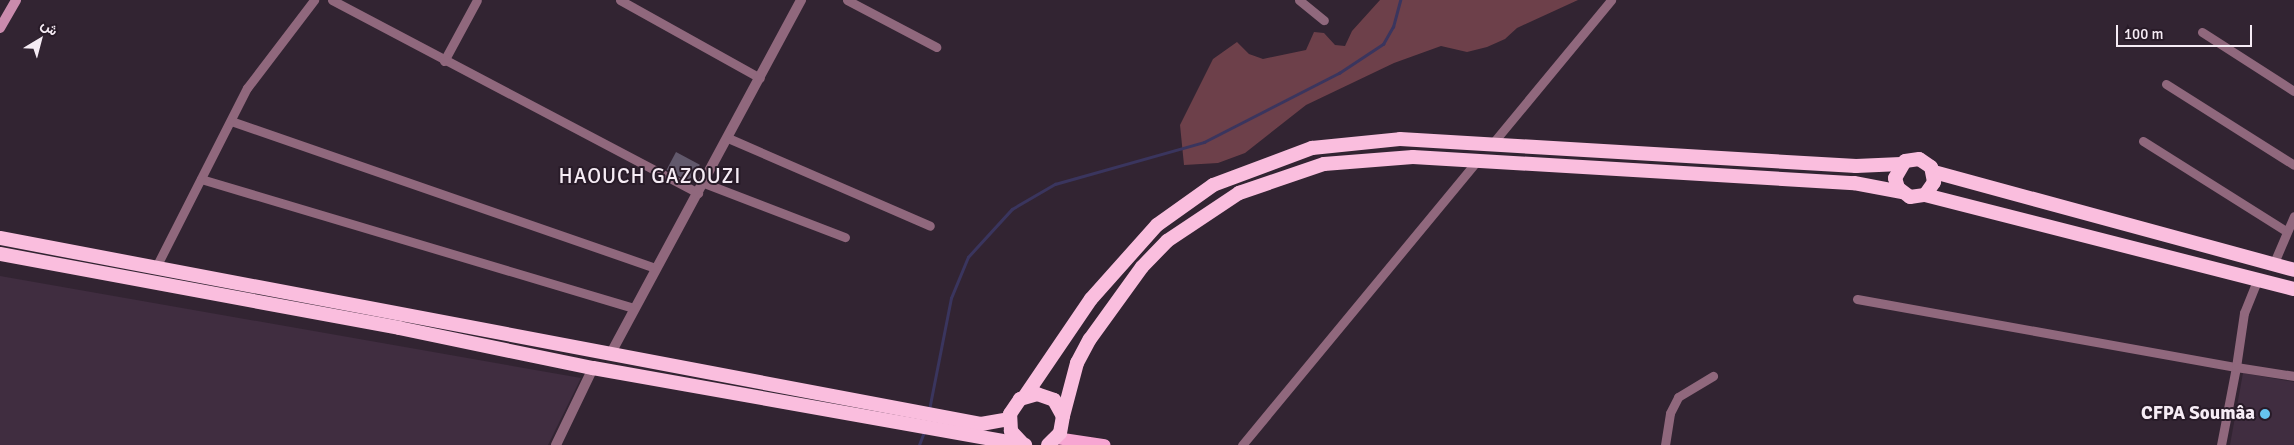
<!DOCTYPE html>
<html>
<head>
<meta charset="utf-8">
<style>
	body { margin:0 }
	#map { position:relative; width:2294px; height:445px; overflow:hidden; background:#322432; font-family:Signika,Vazirmatn,sans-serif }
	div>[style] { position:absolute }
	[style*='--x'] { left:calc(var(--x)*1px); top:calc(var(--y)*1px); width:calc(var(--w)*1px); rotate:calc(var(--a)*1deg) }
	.built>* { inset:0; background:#402d40 }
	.green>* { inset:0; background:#6d404a }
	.stream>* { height:2.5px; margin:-1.25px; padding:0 1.25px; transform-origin:1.25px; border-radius:1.25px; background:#3a355e }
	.building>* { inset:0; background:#62596c; transform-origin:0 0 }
	.minor>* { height:9px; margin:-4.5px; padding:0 4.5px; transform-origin:4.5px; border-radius:4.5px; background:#90687d }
	.tertiary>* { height:10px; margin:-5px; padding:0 5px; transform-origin:5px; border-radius:5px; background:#90687d }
	.secondary>* { height:10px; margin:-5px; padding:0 5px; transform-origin:5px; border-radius:5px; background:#ca8bad }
	.primary>* { height:12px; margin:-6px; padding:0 6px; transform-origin:6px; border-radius:6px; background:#f7a6d2 }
	.trunk>* { height:14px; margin:-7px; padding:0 7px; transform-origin:7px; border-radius:7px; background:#fabede }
	.dots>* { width:14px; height:14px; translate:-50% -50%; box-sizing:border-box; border:2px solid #281b28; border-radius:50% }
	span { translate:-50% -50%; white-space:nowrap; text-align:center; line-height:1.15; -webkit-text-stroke:4px #281b28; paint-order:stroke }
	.poi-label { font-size:19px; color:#f6ecf5; font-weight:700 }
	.right { translate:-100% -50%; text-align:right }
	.quarter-label { font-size:21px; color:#f6ecf5; letter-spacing:1px }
	.north { position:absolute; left:15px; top:15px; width:50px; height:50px; -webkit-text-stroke:4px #281b28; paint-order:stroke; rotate:37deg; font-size:14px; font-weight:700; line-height:20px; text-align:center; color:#f6ecf5 }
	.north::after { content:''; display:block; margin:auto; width:18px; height:22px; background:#f6ecf5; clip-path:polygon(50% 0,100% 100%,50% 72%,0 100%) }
	.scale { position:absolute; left:2116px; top:25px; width:136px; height:22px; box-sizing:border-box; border:2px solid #f6ecf5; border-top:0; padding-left:6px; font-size:15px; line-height:18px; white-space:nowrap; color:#f6ecf5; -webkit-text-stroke:4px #281b28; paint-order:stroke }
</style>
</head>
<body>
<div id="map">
	<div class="built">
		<i style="clip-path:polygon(0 276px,581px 378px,548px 445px,0 445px)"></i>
		<i style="clip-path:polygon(2243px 373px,2294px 382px,2294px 445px,2230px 445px)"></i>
	</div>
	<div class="green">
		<i style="clip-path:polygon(1380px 0,1578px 0,1517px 28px,1505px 39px,1487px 47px,1467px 52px,1441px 46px,1394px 63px,1306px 105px,1245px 153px,1218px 163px,1184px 165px,1180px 125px,1213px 59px,1237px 42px,1249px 54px,1263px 59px,1306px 50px,1314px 32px,1324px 33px,1335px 45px,1345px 46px,1352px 31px)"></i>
	</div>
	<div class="stream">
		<i style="--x:929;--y:410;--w:114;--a:-78.9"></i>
		<i style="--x:951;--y:298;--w:44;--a:-67.5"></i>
		<i style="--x:968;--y:257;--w:65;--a:-47.5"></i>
		<i style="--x:1012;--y:209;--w:50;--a:-30.2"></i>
		<i style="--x:1055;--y:184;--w:155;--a:-15.7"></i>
		<i style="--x:1204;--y:142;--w:152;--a:-27.1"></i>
		<i style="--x:1339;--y:73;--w:53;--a:-33.4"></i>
		<i style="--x:1383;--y:44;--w:20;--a:-60"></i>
		<i style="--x:1393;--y:27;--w:28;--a:-75"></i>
		<i style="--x:919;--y:445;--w:14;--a:-69"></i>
	</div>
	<div class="building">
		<i style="left:676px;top:152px;width:27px;height:20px;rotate:28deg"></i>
	</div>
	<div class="minor">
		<i style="--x:332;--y:0;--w:414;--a:27.8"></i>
		<i style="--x:620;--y:0;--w:160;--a:29.1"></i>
		<i style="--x:847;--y:0;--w:101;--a:27.8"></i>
		<i style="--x:1299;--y:0;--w:32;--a:39"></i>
		<i style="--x:2202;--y:32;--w:109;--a:32.7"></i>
		<i style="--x:444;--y:61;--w:69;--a:-61.6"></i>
		<i style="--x:2166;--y:84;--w:151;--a:32.3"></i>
		<i style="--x:231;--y:121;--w:449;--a:19.1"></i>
		<i style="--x:728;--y:138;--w:220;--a:23.5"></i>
		<i style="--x:2143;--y:141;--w:169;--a:32.2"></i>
		<i style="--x:1492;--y:144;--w:187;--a:-50.4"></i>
		<i style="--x:201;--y:179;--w:451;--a:16.6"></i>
		<i style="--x:704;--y:183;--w:151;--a:21"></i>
		<i style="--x:2273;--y:265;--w:53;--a:-66.8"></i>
		<i style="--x:155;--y:269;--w:203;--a:-63.1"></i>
		<i style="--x:247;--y:88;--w:111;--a:-52.7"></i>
		<i style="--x:1857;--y:299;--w:385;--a:10.2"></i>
		<i style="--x:2236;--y:367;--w:55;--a:-81.6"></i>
		<i style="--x:2244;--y:313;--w:35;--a:-68"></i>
		<i style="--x:1242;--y:445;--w:369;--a:-50.4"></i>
		<i style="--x:1665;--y:445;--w:32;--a:-81"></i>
		<i style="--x:1670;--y:413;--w:18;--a:-63"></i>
		<i style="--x:1678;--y:397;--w:41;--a:-31"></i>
		<i style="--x:2221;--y:445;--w:79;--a:-79.1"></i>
		<i style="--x:2236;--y:367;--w:59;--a:8.8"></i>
	</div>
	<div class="tertiary">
		<i style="--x:611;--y:353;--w:401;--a:-61.7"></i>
		<i style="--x:556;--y:445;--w:85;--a:-64.3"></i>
	</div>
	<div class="secondary">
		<i style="--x:0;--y:28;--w:32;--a:-60"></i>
	</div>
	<div class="primary">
		<i style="--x:1056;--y:438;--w:49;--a:8.3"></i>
	</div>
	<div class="trunk">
		<i style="--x:1934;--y:172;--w:373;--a:15.2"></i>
		<i style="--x:1925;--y:195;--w:16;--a:-55"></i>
		<i style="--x:1934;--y:182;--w:15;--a:-101"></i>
		<i style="--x:1931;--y:167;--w:14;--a:-146"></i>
		<i style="--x:1919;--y:159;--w:14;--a:172"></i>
		<i style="--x:1905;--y:161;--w:20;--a:120"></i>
		<i style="--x:1895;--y:178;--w:10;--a:73"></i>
		<i style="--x:1898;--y:188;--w:15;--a:37"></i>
		<i style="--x:1910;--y:197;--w:15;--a:-8"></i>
		<i style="--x:1925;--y:195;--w:381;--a:14.3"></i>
		<i style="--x:0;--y:238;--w:998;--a:10.74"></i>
		<i style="--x:981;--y:424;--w:28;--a:-10"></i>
		<i style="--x:0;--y:254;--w:406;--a:10.5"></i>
		<i style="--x:399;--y:328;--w:198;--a:11.7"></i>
		<i style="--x:593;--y:368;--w:439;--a:10.1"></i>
		<i style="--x:1025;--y:396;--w:117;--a:-55.8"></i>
		<i style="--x:1091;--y:299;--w:99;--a:-48.3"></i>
		<i style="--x:1157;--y:225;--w:69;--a:-35.5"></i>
		<i style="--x:1213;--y:185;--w:106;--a:-20.5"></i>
		<i style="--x:1312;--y:148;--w:88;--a:-5.8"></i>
		<i style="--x:1400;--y:139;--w:457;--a:3.4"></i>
		<i style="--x:1856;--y:166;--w:45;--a:-2.5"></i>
		<i style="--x:1063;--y:416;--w:55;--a:-75.2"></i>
		<i style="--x:1077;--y:363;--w:27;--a:-62"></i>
		<i style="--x:1090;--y:339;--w:89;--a:-54.2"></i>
		<i style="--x:1142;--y:267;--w:36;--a:-46"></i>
		<i style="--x:1167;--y:241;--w:87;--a:-33.7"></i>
		<i style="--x:1239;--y:193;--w:90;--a:-18.8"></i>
		<i style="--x:1324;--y:164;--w:89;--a:-4.5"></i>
		<i style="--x:1413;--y:157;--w:442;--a:3.4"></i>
		<i style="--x:1854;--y:183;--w:49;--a:10.6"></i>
		<i style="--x:1023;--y:444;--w:18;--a:-133"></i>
		<i style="--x:1011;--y:431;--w:17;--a:-93"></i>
		<i style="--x:1010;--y:414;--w:18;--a:-56"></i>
		<i style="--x:1020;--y:399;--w:18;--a:-16"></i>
		<i style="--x:1037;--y:394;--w:18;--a:19"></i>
		<i style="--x:1054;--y:400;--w:18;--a:61"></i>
		<i style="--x:1063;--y:416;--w:17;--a:100"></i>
		<i style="--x:1060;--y:433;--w:17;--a:135"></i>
	</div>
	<div class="dots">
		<i style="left:2265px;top:414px;background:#66c4ef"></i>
	</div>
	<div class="poi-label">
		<span class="right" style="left:2255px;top:414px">CFPA Soumâa</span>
	</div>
	<div class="quarter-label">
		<span style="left:650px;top:176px">HAOUCH GAZOUZI</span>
	</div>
	<div class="north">ش</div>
	<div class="scale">100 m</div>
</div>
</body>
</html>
